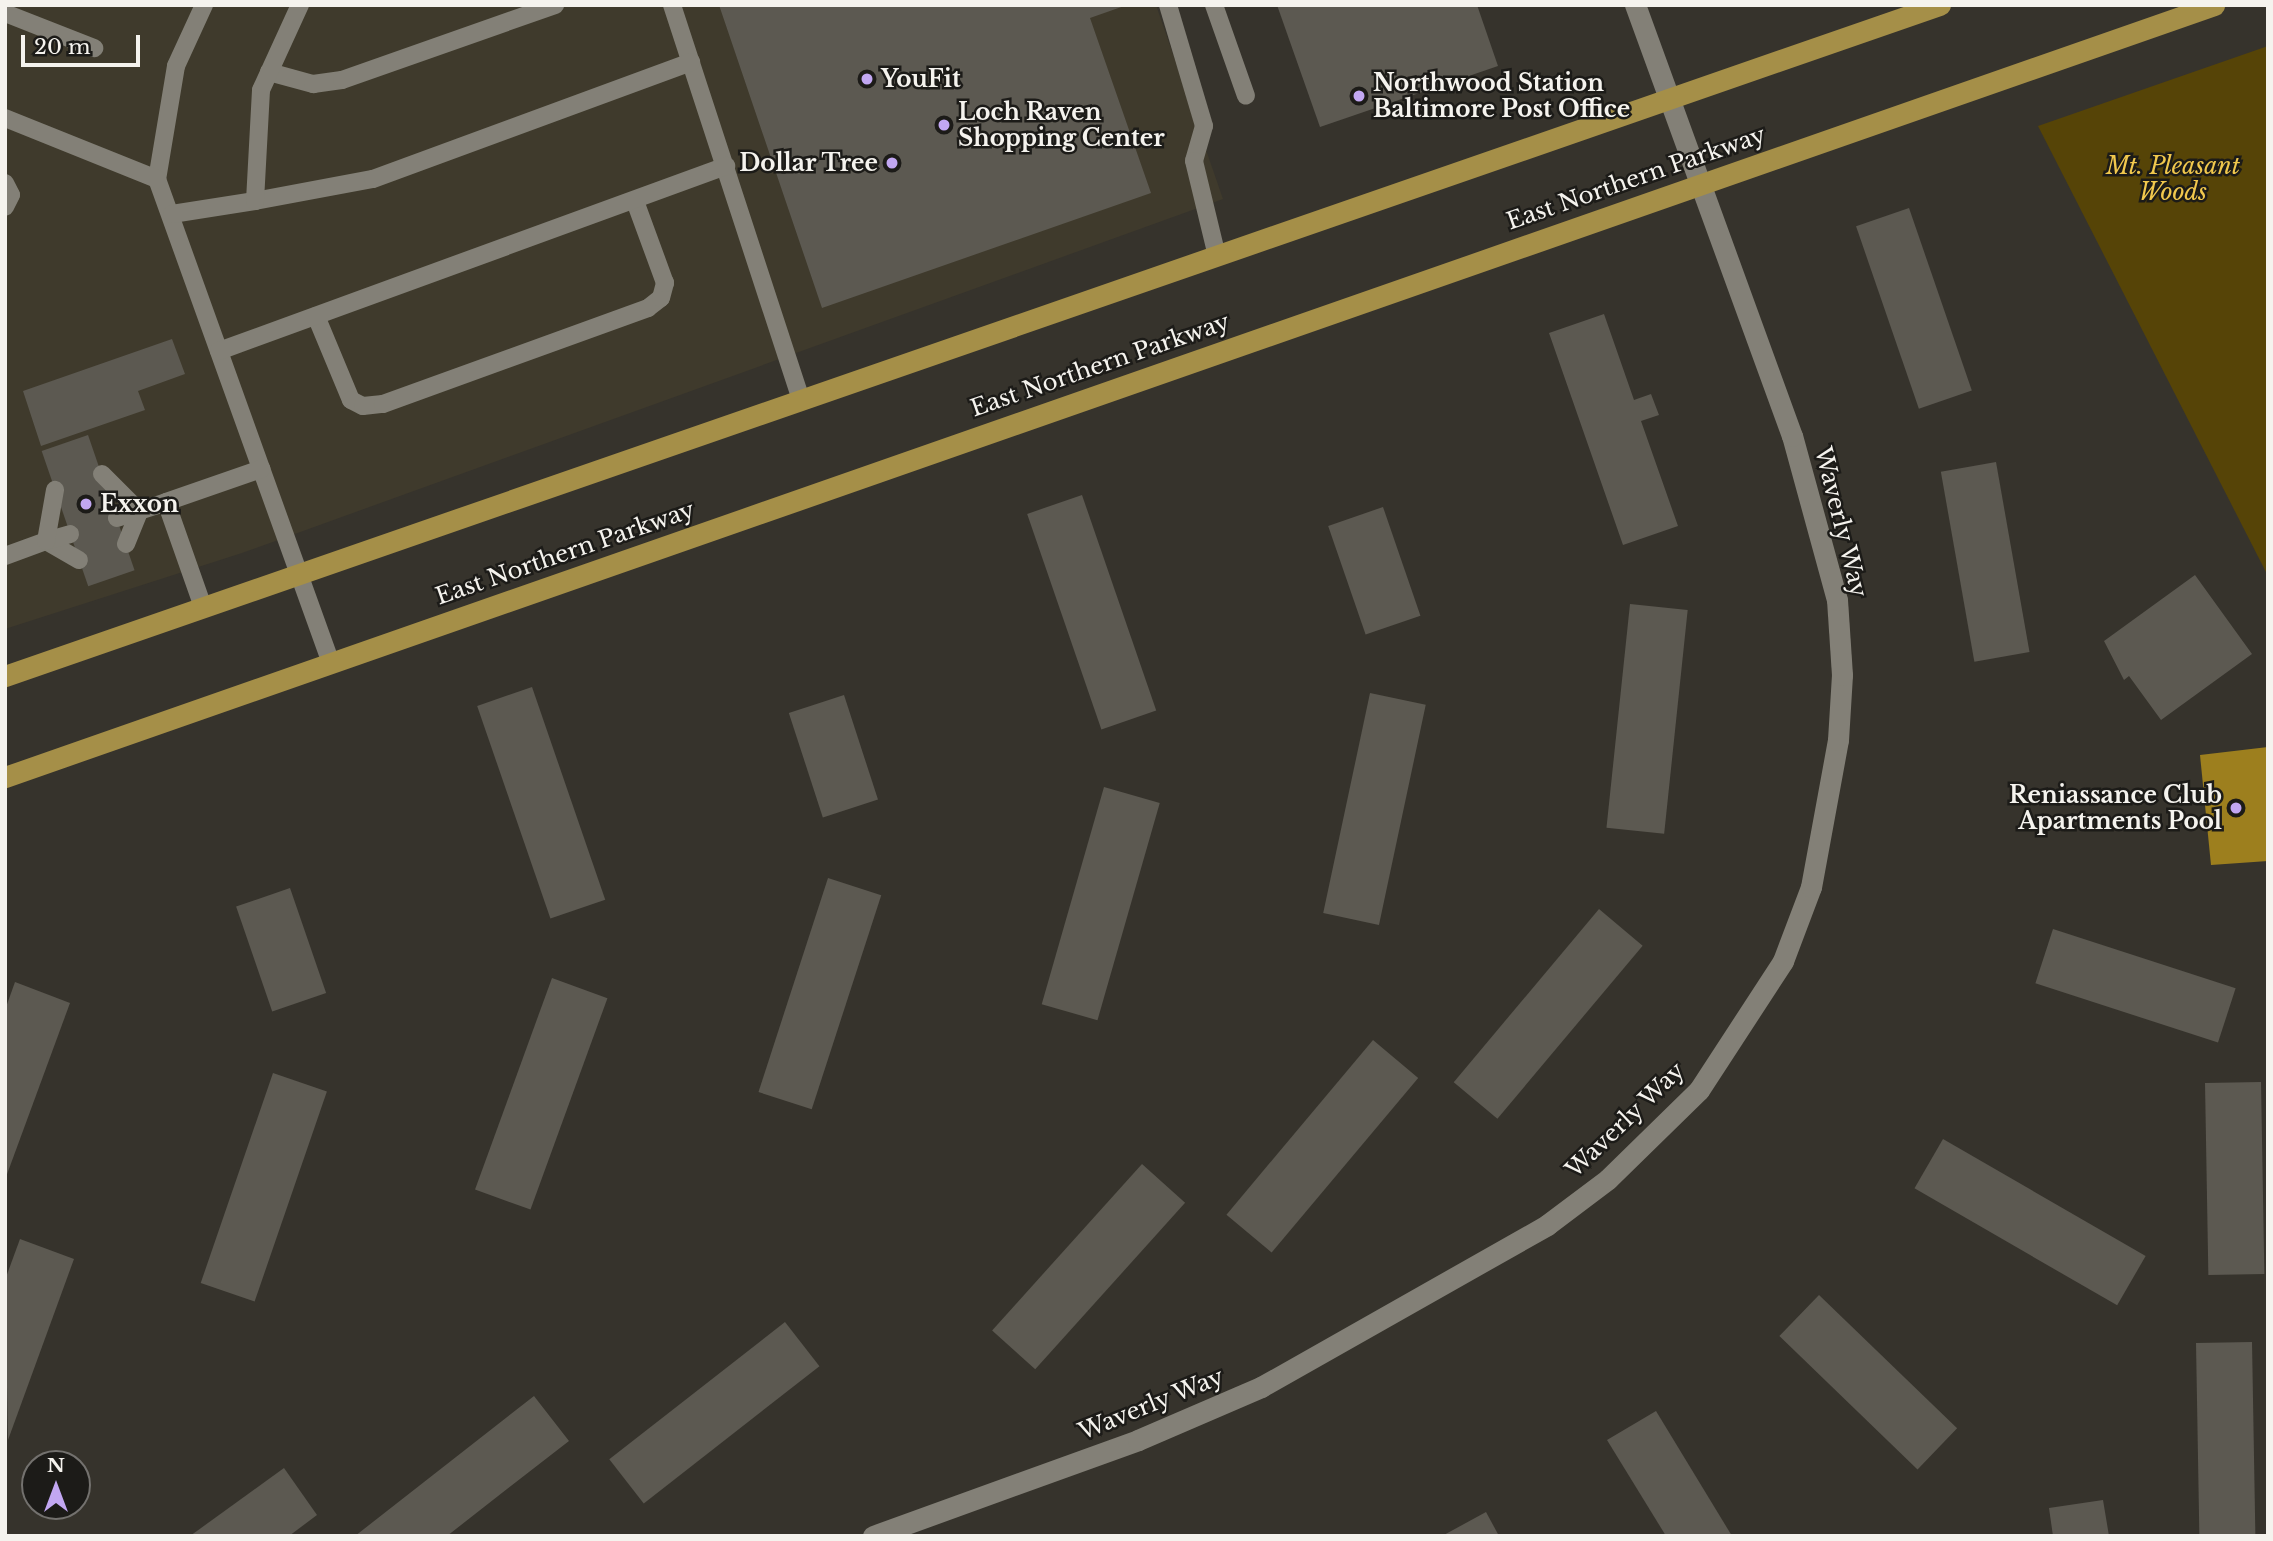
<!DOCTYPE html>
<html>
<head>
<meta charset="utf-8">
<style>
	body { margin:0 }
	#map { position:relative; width:2273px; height:1541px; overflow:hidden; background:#36332c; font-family:"Libre Baskerville",serif }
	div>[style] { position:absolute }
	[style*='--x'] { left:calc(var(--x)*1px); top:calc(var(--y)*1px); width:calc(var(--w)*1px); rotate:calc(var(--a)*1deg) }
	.built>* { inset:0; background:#3f3a2c }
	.green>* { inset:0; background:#564407 }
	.water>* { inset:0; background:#9d7f1e }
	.building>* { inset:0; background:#5c5951; transform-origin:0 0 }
	.service>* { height:18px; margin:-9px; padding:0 9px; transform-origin:9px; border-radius:9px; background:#838077 }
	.minor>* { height:21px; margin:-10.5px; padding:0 10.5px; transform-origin:10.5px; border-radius:10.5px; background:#838077 }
	.primary>* { height:21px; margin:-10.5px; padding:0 10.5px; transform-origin:10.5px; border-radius:10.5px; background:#a58f48 }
	.dots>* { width:19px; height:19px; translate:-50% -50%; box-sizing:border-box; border:4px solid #1c1b18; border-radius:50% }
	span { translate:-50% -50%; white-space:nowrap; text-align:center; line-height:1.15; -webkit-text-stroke:5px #1c1b18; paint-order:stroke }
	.poi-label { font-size:23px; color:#f5f3ee; font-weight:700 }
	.left { translate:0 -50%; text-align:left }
	.right { translate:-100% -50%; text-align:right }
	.park-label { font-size:23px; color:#f1c84d; font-style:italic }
	.street-label { font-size:23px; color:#f5f3ee }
	.frame { position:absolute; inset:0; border:7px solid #f5f3ee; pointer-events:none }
	.north { position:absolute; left:21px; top:1450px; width:70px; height:70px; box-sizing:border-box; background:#1c1b18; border:2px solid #73716e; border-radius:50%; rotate:0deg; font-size:19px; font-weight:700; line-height:28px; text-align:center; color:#f5f3ee }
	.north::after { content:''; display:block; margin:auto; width:24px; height:32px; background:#c2a7f2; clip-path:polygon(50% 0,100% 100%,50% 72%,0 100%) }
	.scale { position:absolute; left:21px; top:35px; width:119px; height:32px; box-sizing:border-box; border:4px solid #f5f3ee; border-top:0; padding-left:9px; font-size:21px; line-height:24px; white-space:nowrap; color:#f5f3ee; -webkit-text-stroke:5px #1c1b18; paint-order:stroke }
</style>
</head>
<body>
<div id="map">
	<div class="built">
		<i style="clip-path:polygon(5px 5px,1156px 5px,1223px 199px,242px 553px,5px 629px)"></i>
	</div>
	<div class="green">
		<i style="clip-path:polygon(2268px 46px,2268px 576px,2038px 126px)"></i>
	</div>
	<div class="water">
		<i style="clip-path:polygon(2268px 747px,2268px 861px,2211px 865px,2200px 755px)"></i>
	</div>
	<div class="building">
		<i style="clip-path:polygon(719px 5px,1127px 5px,1090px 18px,1151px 193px,822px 308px)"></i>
		<i style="clip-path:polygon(1277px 5px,1477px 5px,1498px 66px,1320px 127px)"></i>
		<i style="left:1909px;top:208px;width:193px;height:56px;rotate:71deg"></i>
		<i style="clip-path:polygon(1604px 314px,1634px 400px,1651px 394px,1659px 415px,1641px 421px,1678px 526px,1623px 545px,1549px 333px)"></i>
		<i style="clip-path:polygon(172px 339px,185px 374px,138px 391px,145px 410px,41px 446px,23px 391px)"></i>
		<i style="left:88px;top:435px;width:143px;height:49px;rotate:71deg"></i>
		<i style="left:1996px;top:462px;width:193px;height:56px;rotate:80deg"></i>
		<i style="left:1082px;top:495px;width:228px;height:58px;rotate:71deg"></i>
		<i style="left:1383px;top:507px;width:115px;height:58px;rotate:71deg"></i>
		<i style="clip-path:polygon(2195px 575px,2252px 654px,2161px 720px,2129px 676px,2124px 680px,2104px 641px)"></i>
		<i style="left:1630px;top:604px;width:58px;height:225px;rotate:6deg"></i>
		<i style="left:532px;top:687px;width:225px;height:58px;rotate:71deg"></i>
		<i style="left:1370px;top:693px;width:57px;height:225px;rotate:12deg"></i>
		<i style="left:844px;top:695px;width:110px;height:58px;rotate:72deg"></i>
		<i style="left:1104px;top:787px;width:58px;height:226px;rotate:16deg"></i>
		<i style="left:828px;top:878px;width:56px;height:225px;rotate:18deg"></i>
		<i style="left:290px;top:888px;width:111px;height:57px;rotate:71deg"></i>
		<i style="left:1599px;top:909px;width:57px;height:226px;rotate:40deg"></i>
		<i style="left:2053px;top:929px;width:192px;height:57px;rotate:18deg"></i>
		<i style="left:552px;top:978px;width:59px;height:225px;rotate:20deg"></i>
		<i style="clip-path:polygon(15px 982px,70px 1003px,6px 1177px,5px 1010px)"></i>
		<i style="left:1373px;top:1040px;width:59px;height:228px;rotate:40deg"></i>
		<i style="left:273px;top:1073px;width:57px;height:222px;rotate:19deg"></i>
		<i style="left:2261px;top:1082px;width:192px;height:56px;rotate:89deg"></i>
		<i style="left:1943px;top:1139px;width:234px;height:57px;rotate:30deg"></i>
		<i style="left:1142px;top:1164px;width:58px;height:224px;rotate:42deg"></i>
		<i style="clip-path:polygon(20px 1239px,74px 1259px,8px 1440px,5px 1280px)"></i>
		<i style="left:1819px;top:1295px;width:192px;height:57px;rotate:44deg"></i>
		<i style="left:785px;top:1322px;width:56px;height:223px;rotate:52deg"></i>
		<i style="left:2252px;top:1342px;width:193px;height:56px;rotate:89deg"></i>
		<i style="clip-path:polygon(534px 1396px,569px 1441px,507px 1489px,447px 1536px,355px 1536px)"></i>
		<i style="clip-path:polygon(1656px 1411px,1732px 1536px,1666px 1536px,1607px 1440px)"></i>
		<i style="clip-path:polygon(284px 1468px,317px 1515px,289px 1536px,190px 1536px)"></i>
		<i style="clip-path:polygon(2103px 1500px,2109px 1536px,2053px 1536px,2049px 1508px)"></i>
		<i style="clip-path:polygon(1486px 1512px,1499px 1536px,1442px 1536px)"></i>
	</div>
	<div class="service">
		<i style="--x:204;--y:5;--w:67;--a:114.7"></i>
		<i style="--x:176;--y:66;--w:115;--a:99.5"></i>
		<i style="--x:157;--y:179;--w:514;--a:70.23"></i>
		<i style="--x:672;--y:5;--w:416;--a:71.9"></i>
		<i style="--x:1168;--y:5;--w:126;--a:73.4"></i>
		<i style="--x:1204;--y:126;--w:36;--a:106"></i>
		<i style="--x:1194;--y:161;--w:98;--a:76.4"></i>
		<i style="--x:1214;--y:5;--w:96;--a:70.6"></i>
		<i style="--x:5;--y:13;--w:96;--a:21.5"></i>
		<i style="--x:269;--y:72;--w:46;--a:15.3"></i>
		<i style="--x:313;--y:84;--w:29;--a:-8"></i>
		<i style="--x:342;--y:80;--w:226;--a:-19.4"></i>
		<i style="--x:5;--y:118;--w:164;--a:21.9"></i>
		<i style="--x:5;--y:183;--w:13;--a:63"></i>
		<i style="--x:11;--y:195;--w:13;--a:117"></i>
		<i style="--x:255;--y:201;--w:120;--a:-10.6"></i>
		<i style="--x:373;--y:179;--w:339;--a:-20.2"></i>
		<i style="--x:172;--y:214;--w:84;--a:-8.9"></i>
		<i style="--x:255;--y:201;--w:111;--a:-86.9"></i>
		<i style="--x:261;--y:90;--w:94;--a:-65.4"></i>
		<i style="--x:316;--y:316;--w:91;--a:67.4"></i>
		<i style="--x:351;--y:400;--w:13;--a:27"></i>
		<i style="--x:363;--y:406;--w:20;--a:-6"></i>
		<i style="--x:383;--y:404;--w:282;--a:-19.9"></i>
		<i style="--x:648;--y:308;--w:16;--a:-38"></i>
		<i style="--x:661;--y:298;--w:16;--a:-75"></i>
		<i style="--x:665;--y:283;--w:87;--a:-110.1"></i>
		<i style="--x:219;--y:351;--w:540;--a:-20.05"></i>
		<i style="--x:102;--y:474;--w:52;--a:45"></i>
		<i style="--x:139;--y:511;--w:28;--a:-18"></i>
		<i style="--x:117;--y:518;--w:23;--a:-18"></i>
		<i style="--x:46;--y:541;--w:38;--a:30"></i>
		<i style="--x:46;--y:541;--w:25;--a:-16"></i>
		<i style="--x:126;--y:544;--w:35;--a:-68"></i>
		<i style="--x:5;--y:556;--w:44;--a:-20.1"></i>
		<i style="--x:46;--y:541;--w:52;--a:-80"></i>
		<i style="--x:203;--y:607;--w:111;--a:-109.4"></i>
		<i style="--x:166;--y:502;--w:101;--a:-19.2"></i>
	</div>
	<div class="minor">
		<i style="--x:873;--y:1536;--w:282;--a:-19.9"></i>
		<i style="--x:1138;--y:1440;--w:134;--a:-23.3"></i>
		<i style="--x:1261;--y:1387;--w:329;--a:-29.5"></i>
		<i style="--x:1547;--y:1225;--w:76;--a:-37"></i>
		<i style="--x:1608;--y:1179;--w:127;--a:-44.4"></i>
		<i style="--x:1699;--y:1090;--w:154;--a:-56.9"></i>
		<i style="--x:1783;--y:961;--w:79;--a:-69.3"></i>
		<i style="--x:1811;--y:887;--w:149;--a:-79.6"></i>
		<i style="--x:1838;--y:740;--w:65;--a:-86.5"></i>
		<i style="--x:1842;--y:675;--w:75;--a:-93.8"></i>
		<i style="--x:1837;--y:600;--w:170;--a:-105.3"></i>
		<i style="--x:1792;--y:436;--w:459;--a:-110"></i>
	</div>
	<div class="primary">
		<i style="--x:5;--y:676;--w:2048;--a:-19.13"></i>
		<i style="--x:5;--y:777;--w:2340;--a:-19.26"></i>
	</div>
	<div class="dots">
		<i style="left:867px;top:79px;background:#c2a7f2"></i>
		<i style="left:1359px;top:96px;background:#c2a7f2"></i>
		<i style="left:944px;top:125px;background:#c2a7f2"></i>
		<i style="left:892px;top:163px;background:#c2a7f2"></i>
		<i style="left:86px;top:504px;background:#c2a7f2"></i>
		<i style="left:2236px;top:808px;background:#c2a7f2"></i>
	</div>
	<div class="poi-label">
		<span class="left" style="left:881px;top:79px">YouFit</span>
		<span class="left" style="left:1373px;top:96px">Northwood Station<br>Baltimore Post Office</span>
		<span class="left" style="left:958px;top:125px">Loch Raven<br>Shopping Center</span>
		<span class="right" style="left:878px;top:163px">Dollar Tree</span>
		<span class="left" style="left:100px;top:504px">Exxon</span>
		<span class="right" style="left:2222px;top:808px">Reniassance Club<br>Apartments Pool</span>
	</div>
	<div class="park-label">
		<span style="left:2173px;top:179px">Mt. Pleasant<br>Woods</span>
	</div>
	<div class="street-label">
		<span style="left:1636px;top:178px;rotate:-19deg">East Northern Parkway</span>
		<span style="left:1100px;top:365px;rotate:-19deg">East Northern Parkway</span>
		<span style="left:1841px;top:522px;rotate:76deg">Waverly Way</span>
		<span style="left:565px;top:553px;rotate:-19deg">East Northern Parkway</span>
		<span style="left:1625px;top:1120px;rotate:-44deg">Waverly Way</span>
		<span style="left:1151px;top:1404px;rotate:-22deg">Waverly Way</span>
	</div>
	<div class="frame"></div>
	<div class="north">N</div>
	<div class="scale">20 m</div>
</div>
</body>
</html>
